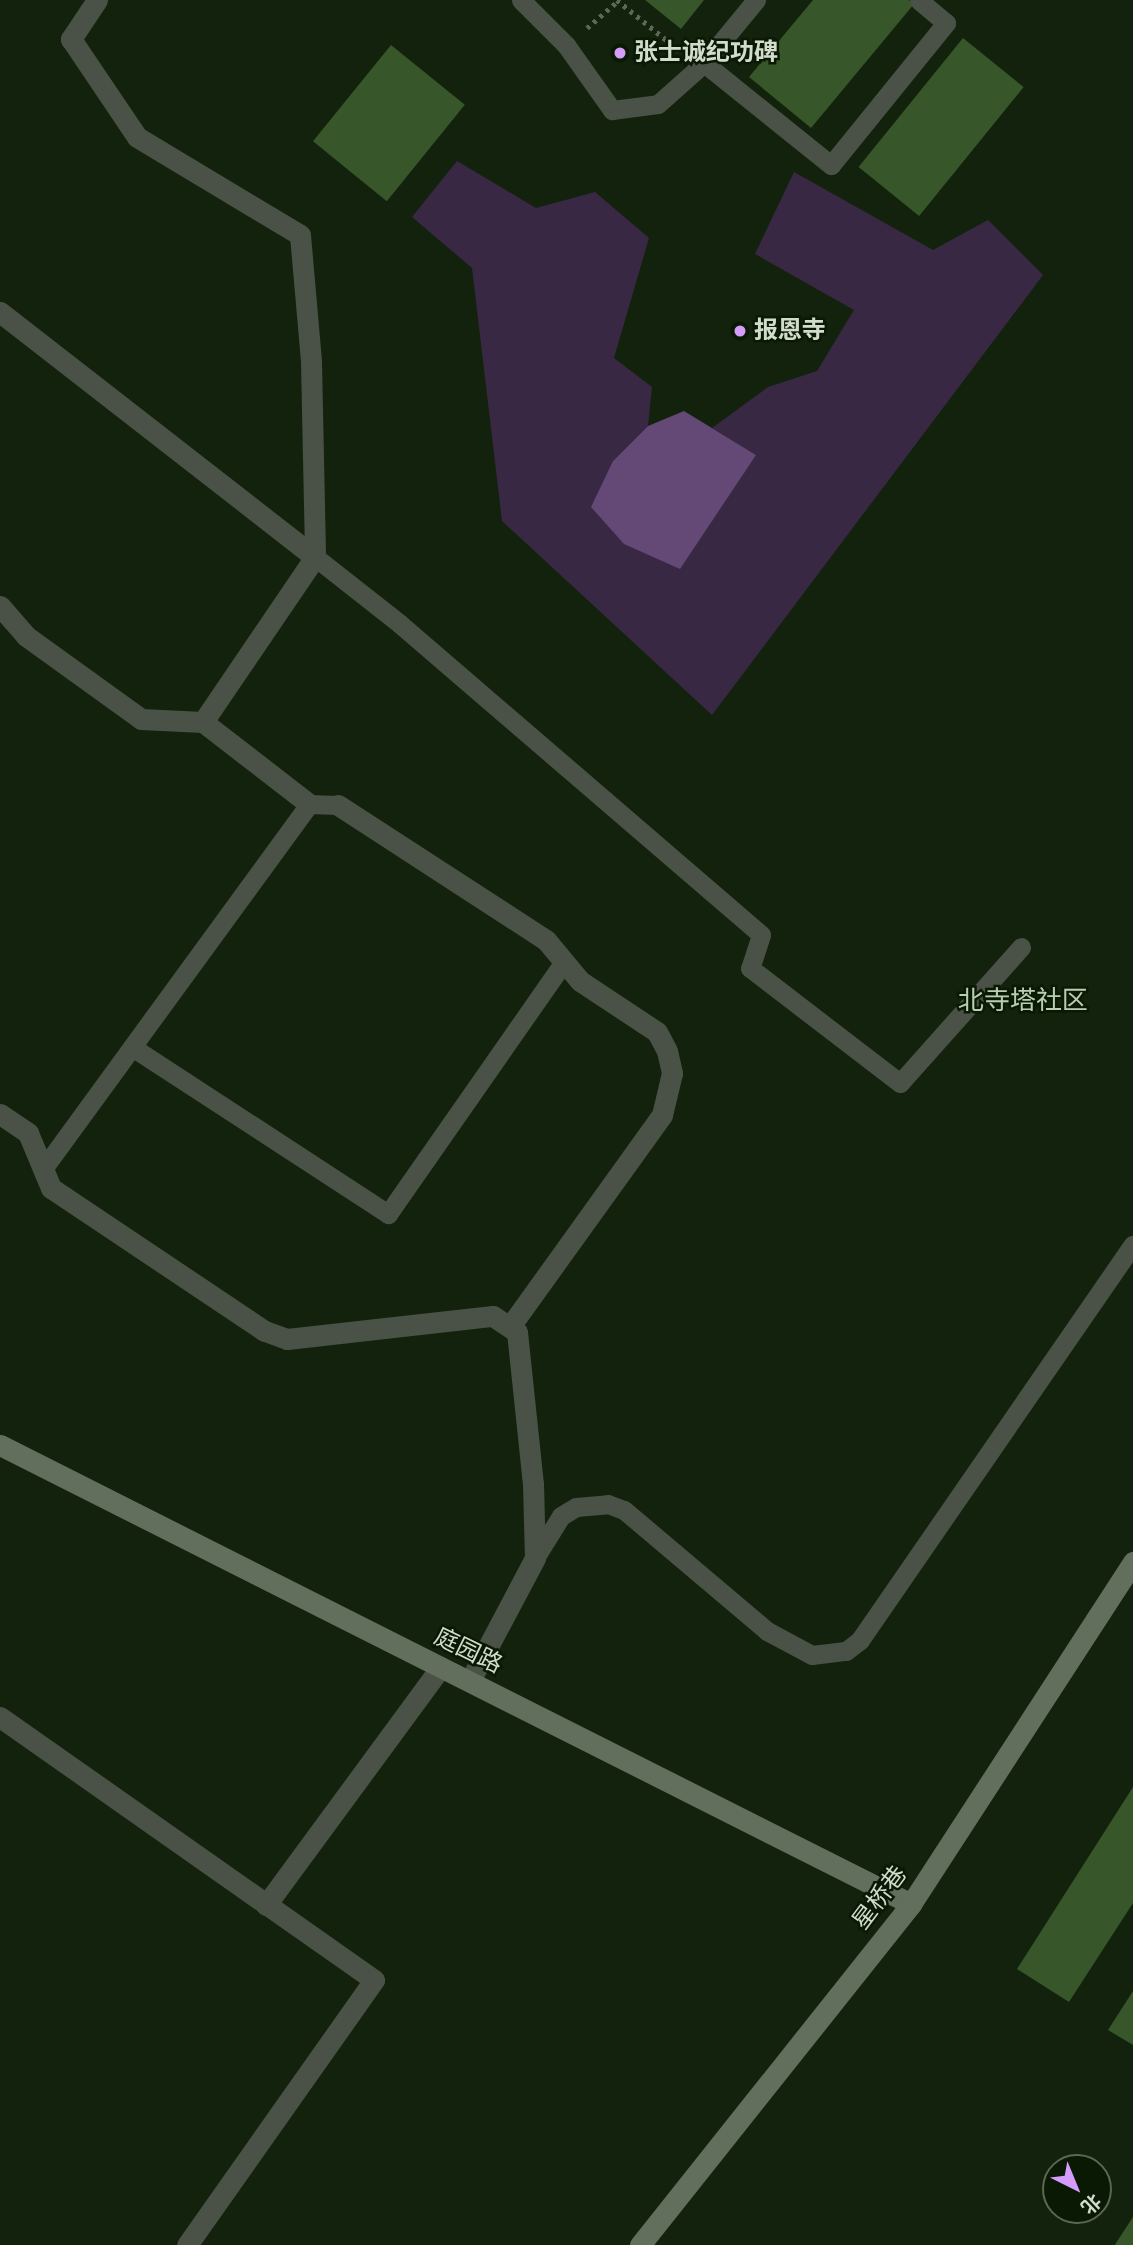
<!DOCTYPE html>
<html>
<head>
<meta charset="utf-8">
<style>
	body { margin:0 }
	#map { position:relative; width:1133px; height:2245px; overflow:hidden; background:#13220c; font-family:"Sofia Sans Condensed","Noto Sans SC",sans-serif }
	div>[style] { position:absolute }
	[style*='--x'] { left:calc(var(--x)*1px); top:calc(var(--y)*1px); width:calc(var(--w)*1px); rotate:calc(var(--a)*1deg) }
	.green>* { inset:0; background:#392844 }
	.water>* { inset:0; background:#644876 }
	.building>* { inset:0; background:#375629; transform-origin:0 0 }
	.path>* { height:4.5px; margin-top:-2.25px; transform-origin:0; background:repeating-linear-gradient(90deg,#5c6956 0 3.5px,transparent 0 8.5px) }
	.lane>* { height:19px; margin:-9.5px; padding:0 9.5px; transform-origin:9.5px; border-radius:9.5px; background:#4a5146 }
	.street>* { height:21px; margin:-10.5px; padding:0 10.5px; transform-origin:10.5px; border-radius:10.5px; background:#4a5146 }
	.secondary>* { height:21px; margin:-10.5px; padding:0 10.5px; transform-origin:10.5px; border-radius:10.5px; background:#626f5d }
	.dots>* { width:19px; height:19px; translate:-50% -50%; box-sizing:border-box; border:4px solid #0a1904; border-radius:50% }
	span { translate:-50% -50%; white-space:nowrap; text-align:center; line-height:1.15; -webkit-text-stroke:5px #0a1904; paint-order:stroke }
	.poi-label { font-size:24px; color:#d2dccd; font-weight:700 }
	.left { translate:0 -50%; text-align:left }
	.street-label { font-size:24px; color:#d2dccd }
	.neighbourhood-label { font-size:26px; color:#b9ceb1 }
	.north { position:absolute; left:1042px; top:2154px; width:70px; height:70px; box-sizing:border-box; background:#0a1904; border:2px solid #5a6754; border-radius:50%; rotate:137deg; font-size:19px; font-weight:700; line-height:28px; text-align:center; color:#d2dccd }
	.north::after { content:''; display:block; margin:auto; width:24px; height:32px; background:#d59cfb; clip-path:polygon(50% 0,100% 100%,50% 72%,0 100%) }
</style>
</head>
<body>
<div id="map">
	<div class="green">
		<i style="clip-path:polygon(457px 161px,536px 208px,595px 192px,649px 238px,614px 358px,652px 387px,648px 426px,613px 461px,756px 455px,712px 428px,768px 387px,817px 371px,854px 310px,755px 254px,794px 172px,933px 250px,988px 220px,1043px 275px,712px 715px,502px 521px,472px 268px,412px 217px)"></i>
	</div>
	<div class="water">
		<i style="clip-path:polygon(684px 411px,756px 455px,680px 569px,624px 544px,591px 507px,613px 461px,648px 426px)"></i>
	</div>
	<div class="building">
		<i style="clip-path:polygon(645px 0,704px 0,681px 29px)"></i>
		<i style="clip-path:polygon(813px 0,909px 0,914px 4px,811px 128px,749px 77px)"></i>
		<i style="left:963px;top:38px;width:78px;height:166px;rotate:39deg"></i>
		<i style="left:391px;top:45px;width:95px;height:124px;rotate:39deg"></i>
		<i style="clip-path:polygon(1133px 1787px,1133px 1903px,1069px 2002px,1017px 1969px)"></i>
		<i style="clip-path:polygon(1133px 1991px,1133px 2045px,1108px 2030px)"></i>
		<i style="clip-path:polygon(1133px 2217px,1133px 2245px,1115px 2245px,1116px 2243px)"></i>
	</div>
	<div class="path">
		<i style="--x:617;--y:0;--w:80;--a:38.9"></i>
		<i style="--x:587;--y:28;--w:41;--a:-41.1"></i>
	</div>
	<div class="lane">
		<i style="--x:521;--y:0;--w:64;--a:45"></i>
		<i style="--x:566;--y:45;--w:80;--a:54.7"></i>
		<i style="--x:612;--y:110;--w:46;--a:-7.4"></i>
		<i style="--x:658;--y:104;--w:62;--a:-41.7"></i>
		<i style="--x:704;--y:63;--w:82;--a:-50.5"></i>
		<i style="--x:704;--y:63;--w:163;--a:38.8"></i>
		<i style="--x:831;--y:165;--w:183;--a:-51"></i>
		<i style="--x:946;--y:23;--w:35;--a:-140"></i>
		<i style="--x:315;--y:557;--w:108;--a:38.2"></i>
		<i style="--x:400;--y:624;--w:476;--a:40.7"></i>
		<i style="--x:761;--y:935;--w:35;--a:108"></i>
		<i style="--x:750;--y:968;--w:189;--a:37.5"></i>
		<i style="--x:900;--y:1083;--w:182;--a:-48.3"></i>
		<i style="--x:132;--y:1047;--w:306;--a:33.1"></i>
		<i style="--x:388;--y:1214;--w:307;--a:-55.1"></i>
		<i style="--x:43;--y:1169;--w:452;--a:-53.9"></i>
		<i style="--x:309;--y:804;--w:29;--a:2"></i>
		<i style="--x:535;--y:1558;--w:49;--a:-58.2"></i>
		<i style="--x:561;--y:1516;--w:17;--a:-31"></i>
		<i style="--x:576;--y:1507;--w:32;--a:-5"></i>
		<i style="--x:608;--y:1504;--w:17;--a:21"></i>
		<i style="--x:624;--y:1510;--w:187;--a:40.2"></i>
		<i style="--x:767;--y:1631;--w:51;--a:28.1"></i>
		<i style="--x:812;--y:1655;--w:34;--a:-7"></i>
		<i style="--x:846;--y:1651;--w:18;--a:-38"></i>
		<i style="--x:860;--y:1640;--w:480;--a:-55.4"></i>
	</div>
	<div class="street">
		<i style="--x:97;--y:0;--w:47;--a:123.7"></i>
		<i style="--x:71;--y:39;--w:118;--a:56"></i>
		<i style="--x:137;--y:137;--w:190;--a:31"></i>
		<i style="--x:300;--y:235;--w:127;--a:85"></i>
		<i style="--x:311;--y:362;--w:195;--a:88.8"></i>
		<i style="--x:315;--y:557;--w:199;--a:124.2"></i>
		<i style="--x:0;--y:312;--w:399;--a:37.9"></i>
		<i style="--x:0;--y:606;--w:40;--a:49"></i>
		<i style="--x:26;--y:636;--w:142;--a:35.8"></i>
		<i style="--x:141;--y:719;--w:62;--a:2.8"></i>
		<i style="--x:203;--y:722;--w:134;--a:37.7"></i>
		<i style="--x:338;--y:805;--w:248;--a:33"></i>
		<i style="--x:546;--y:940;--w:53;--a:50.3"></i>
		<i style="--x:580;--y:981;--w:92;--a:33.5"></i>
		<i style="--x:657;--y:1032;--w:21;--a:62"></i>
		<i style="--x:667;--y:1051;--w:23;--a:77"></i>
		<i style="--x:672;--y:1073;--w:43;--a:103.4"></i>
		<i style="--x:662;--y:1115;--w:259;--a:125.7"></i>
		<i style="--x:0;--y:1114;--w:34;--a:34"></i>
		<i style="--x:28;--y:1133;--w:60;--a:67.3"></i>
		<i style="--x:51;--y:1188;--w:257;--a:33.8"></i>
		<i style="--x:265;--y:1331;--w:23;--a:20"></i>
		<i style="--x:287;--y:1339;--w:207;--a:-6.4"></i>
		<i style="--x:493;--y:1316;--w:29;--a:34"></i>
		<i style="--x:517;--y:1332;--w:152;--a:84"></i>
		<i style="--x:533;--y:1483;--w:75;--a:88.5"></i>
		<i style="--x:535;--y:1558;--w:139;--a:117.9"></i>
		<i style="--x:0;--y:1717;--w:457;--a:35.1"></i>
		<i style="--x:374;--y:1980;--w:324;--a:125.2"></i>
		<i style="--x:266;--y:1905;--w:295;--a:-53.7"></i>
	</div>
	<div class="secondary">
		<i style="--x:0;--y:1445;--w:1020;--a:26.74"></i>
		<i style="--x:640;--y:2245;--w:436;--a:-51.5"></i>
		<i style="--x:911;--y:1904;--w:408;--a:-57"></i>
	</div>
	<div class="dots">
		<i style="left:620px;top:53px;background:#d59cfb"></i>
		<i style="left:740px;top:331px;background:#d59cfb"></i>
	</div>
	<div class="poi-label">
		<span class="left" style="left:634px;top:53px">张士诚纪功碑</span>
		<span class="left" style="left:754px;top:331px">报恩寺</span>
	</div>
	<div class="street-label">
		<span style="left:468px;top:1651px;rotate:26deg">庭园路</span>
		<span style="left:880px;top:1898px;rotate:-53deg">星桥巷</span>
	</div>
	<div class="neighbourhood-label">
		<span style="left:1023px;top:1002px">北寺塔社区</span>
	</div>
	<div class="north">北</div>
</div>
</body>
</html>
